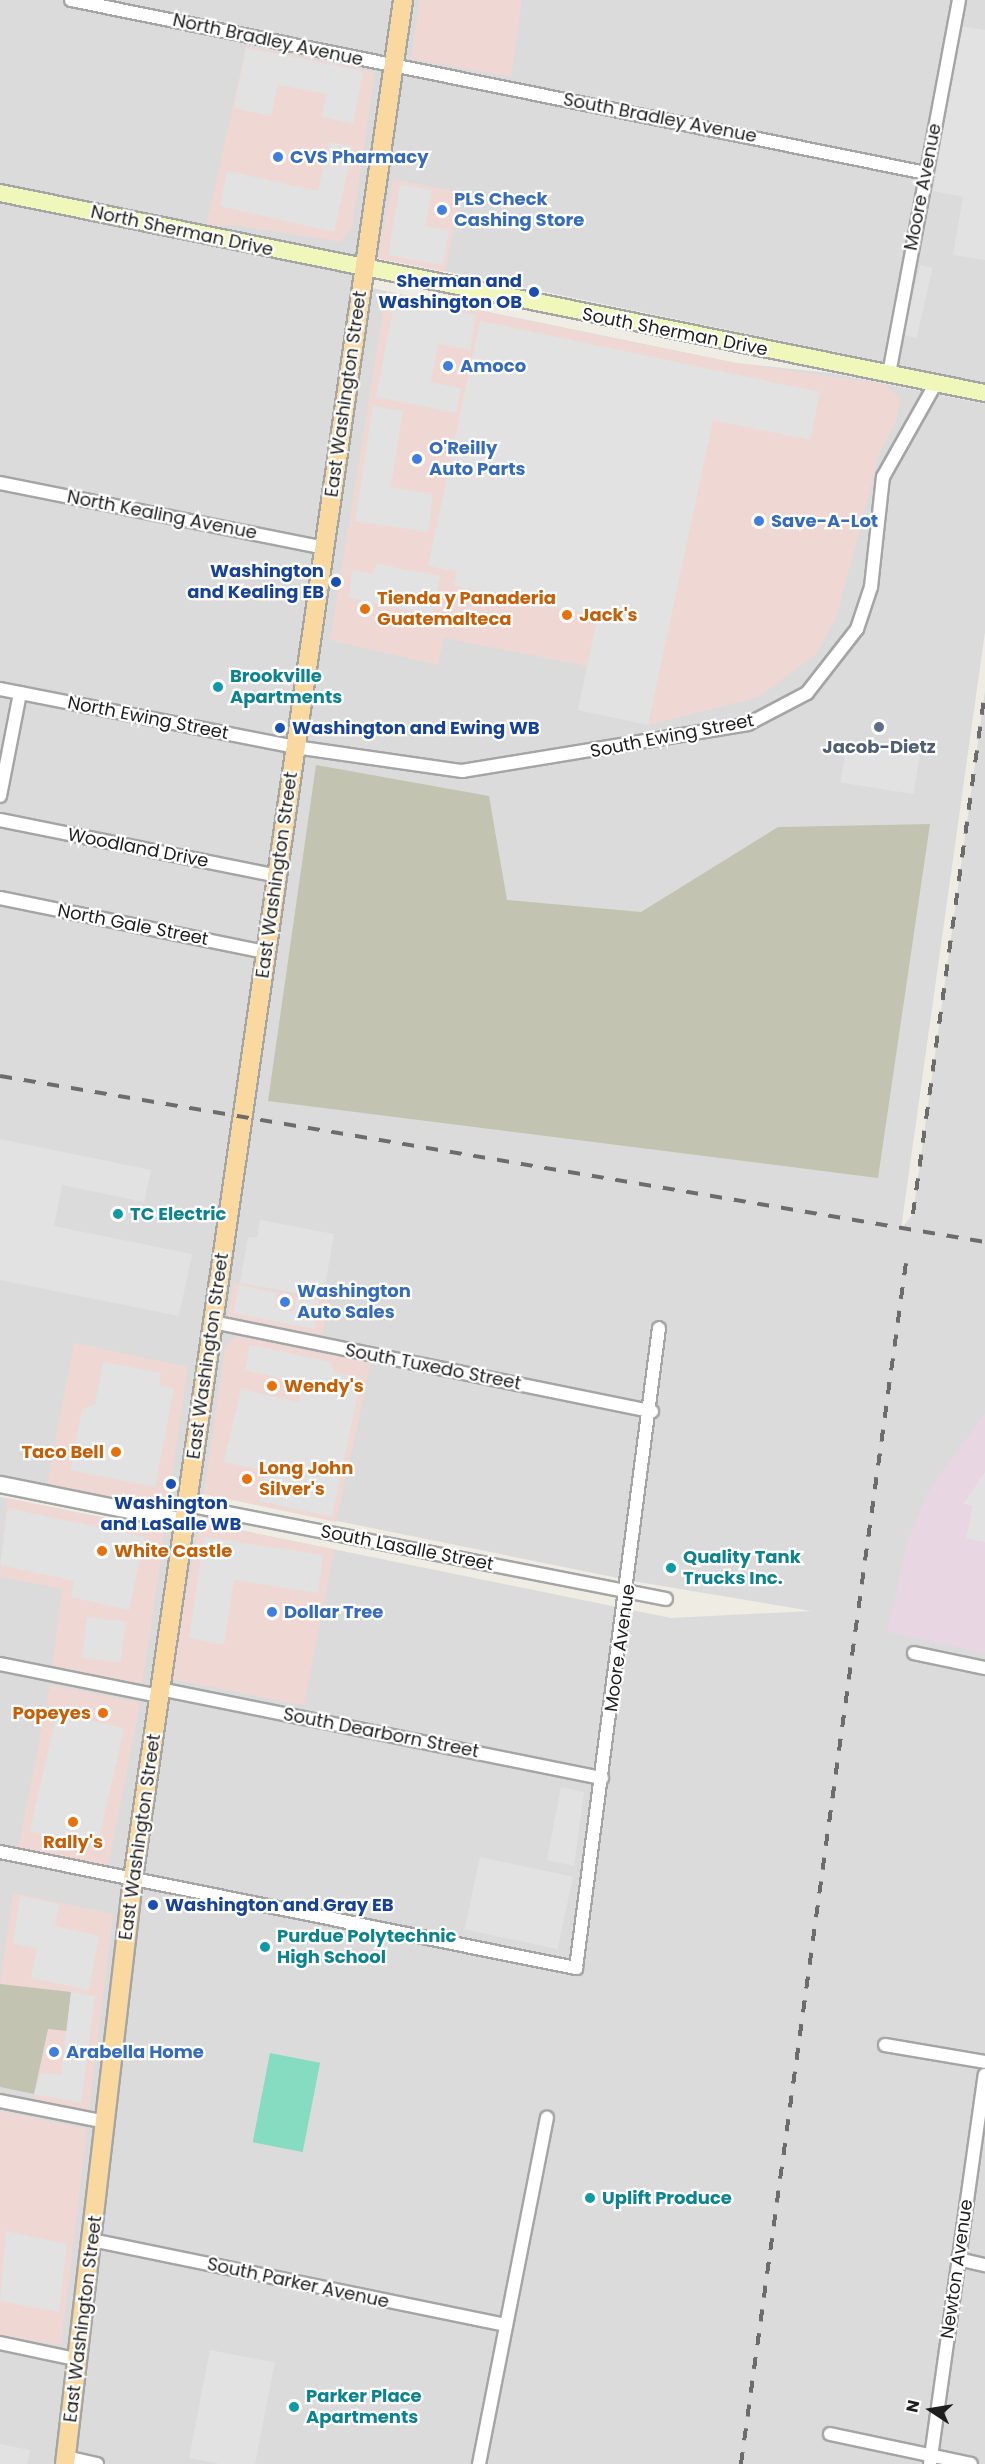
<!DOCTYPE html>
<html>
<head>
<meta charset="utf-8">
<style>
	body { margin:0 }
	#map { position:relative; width:985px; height:2464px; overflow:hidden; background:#efece4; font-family:Poppins,sans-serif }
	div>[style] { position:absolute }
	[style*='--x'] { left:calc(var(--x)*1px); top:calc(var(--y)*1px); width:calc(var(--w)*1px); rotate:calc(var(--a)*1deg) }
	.residential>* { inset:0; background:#dcdbdb }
	.commercial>* { inset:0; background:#efd7d4; transform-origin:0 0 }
	.industrial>* { inset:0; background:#e8d6e3 }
	.construction>* { inset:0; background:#c2c3b0 }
	.pitch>* { inset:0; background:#85dcc0; transform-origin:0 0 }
	.parking>* { inset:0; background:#e2e2e2; transform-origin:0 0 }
	.roads { filter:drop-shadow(2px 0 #a5a5a5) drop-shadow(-2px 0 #a5a5a5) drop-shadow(0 2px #a5a5a5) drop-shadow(0 -2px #a5a5a5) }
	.minor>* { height:12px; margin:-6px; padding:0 6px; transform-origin:6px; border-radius:6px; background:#fff }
	.tertiary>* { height:15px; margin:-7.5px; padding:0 7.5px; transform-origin:7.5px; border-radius:7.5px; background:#fff }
	.secondary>* { height:16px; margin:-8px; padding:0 8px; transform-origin:8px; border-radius:8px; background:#f0f7ba }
	.primary>* { height:18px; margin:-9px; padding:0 9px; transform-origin:9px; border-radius:9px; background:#f9d99f }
	.rail>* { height:4px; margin-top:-2px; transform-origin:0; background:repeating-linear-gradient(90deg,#6c6c6c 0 12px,transparent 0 24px) }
	.dots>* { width:16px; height:16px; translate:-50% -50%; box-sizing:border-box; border:3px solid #fff; border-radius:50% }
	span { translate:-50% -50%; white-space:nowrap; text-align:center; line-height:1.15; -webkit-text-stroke:4.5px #fff; paint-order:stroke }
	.street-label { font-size:18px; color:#1e1e1e }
	.shop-label { font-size:18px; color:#366cbe; font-weight:700 }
	.left { translate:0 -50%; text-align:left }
	.transit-label { font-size:18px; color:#164399; font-weight:700 }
	.right { translate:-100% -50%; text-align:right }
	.food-label { font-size:18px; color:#c56008; font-weight:700 }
	.culture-label { font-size:18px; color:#0d838f; font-weight:700 }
	.service-label { font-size:18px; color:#4e5e75; font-weight:700 }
	.north { position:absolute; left:901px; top:2380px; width:60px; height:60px; -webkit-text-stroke:4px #fff; paint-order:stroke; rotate:282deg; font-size:16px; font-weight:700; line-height:24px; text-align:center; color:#1e1e1e }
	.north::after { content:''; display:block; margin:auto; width:21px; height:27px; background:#1e1e1e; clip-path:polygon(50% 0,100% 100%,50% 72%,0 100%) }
</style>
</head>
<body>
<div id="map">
	<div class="residential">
		<i style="clip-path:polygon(0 0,985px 0,985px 383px,367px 255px,362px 286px,736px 363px,831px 373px,985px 404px,985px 632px,901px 1229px,913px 1214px,985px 691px,985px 2464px,0 2464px,0 1497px,165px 1530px,220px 1526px,671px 1618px,811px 1611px,638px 1582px,204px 1494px,188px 1498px,184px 1521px,0 1484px)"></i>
	</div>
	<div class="commercial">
		<i style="clip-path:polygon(420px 0,522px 0,511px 77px,411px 59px)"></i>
		<i style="clip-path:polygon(246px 46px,375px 72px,352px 227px,340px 242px,236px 225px,206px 227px)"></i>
		<i style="left:393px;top:179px;width:69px;height:81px;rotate:11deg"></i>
		<i style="clip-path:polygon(386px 292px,736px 363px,884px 384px,901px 399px,896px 422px,880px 452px,837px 615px,816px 654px,758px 697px,648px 725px,578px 710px,587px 666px,444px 638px,438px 665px,330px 640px)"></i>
		<i style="left:234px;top:1282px;width:97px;height:35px;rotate:11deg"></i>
		<i style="clip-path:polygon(236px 1336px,371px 1363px,336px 1522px,204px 1494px,225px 1348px)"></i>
		<i style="clip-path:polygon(74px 1343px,188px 1367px,168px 1502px,154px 1506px,47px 1484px)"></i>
		<i style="clip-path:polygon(7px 1498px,165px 1530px,142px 1685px,52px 1667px,62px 1589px,0 1577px)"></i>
		<i style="left:200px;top:1523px;width:137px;height:159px;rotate:11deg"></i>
		<i style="left:50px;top:1685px;width:92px;height:167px;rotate:11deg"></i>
		<i style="clip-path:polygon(13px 1893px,113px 1914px,89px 2111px,33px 2100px,48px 2028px,67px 2031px,0 1984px)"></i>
		<i style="clip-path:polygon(0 2111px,87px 2129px,61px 2345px,0 2336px)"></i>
	</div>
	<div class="industrial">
		<i style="clip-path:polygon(985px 1413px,985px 1653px,887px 1632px,908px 1541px,928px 1492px)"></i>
	</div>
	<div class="construction">
		<i style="clip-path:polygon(316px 765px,489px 796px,507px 900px,641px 912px,778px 827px,930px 824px,878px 1178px,268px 1101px)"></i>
		<i style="clip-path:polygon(0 1984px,71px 1992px,67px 2031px,48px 2029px,34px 2094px,0 2087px)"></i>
	</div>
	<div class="pitch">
		<i style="left:270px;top:2053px;width:51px;height:91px;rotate:11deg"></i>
	</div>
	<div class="parking">
		<i style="clip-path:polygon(961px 26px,985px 30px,985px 260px,953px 255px,963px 197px,933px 191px)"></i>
		<i style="clip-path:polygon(246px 48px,363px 71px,353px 124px,322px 117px,326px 94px,278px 85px,271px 116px,234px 108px)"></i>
		<i style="clip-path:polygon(329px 142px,353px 147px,334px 232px,220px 206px,227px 171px,318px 191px)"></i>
		<i style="clip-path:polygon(400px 185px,432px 190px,425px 226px,449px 230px,443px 265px,388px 255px)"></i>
		<i style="left:920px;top:265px;width:13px;height:72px;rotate:13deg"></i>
		<i style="clip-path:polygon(395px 299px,476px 315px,470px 350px,438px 344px,431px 382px,461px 388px,456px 413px,376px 397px)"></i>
		<i style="clip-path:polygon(480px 321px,820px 392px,810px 440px,713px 420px,648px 725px,578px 710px,598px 616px,454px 586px,457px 572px,428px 566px)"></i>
		<i style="clip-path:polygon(373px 406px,403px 411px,391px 487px,433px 494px,428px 532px,355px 521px)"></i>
		<i style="clip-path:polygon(377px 564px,440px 576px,432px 615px,349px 598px,352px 570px,372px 574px)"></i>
		<i style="left:847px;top:741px;width:74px;height:42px;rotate:9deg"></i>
		<i style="clip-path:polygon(0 1139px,151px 1170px,144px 1202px,62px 1185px,54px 1226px,192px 1254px,179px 1316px,0 1280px)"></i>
		<i style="clip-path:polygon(260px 1220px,334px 1234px,323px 1298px,240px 1283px,248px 1237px,257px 1238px)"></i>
		<i style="clip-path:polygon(239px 1285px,277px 1293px,275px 1307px,294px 1311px,297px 1296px,319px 1301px,314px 1329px,233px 1313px)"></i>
		<i style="clip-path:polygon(250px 1345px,331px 1362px,334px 1372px,361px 1378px,332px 1517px,260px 1501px,266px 1471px,224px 1462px,241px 1389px,299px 1402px,303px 1383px,245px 1370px)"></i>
		<i style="clip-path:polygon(103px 1362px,161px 1373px,159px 1385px,174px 1388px,155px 1487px,70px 1470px,82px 1410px,95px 1404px)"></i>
		<i style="clip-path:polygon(985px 1472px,985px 1542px,966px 1538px,973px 1506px,963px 1504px)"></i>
		<i style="clip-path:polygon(8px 1508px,145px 1537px,129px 1610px,71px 1597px,74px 1581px,0 1565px)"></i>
		<i style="clip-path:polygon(204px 1537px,323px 1555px,318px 1593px,234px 1580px,224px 1645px,189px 1638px)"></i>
		<i style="left:87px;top:1617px;width:39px;height:41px;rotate:7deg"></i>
		<i style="left:57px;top:1713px;width:69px;height:121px;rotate:13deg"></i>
		<i style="clip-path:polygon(561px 1787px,584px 1792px,574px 1866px,547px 1860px)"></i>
		<i style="left:480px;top:1857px;width:95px;height:74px;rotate:12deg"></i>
		<i style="clip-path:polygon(20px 1896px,59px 1904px,55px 1926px,99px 1936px,89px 1990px,31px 1978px,37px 1949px,13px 1943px)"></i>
		<i style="clip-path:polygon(71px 1992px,95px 1996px,81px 2103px,34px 2094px,41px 2073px,61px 2075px)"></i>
		<i style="clip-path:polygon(6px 2231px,67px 2244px,59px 2312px,0 2301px)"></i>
		<i style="left:210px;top:2350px;width:66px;height:110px;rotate:11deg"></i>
		<i style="clip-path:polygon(0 2444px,30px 2450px,27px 2464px,0 2464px)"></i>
	</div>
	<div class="roads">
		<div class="minor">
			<i style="--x:71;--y:0;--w:872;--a:11.44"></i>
			<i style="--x:889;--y:374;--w:380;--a:-79.4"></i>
			<i style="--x:0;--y:483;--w:330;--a:11.3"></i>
			<i style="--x:0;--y:689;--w:301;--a:11.1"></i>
			<i style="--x:295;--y:747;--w:169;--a:8.2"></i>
			<i style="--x:462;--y:771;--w:290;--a:-9.3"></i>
			<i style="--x:748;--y:724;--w:67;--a:-27.7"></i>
			<i style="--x:807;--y:693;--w:81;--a:-52"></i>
			<i style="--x:857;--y:629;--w:44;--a:-71.6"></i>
			<i style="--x:871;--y:587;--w:111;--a:-83.8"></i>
			<i style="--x:883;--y:477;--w:108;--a:-60.6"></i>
			<i style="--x:0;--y:796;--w:105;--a:-79"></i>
			<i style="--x:0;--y:820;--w:283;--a:11.4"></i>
			<i style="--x:0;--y:898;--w:271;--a:11.5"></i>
			<i style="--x:213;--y:1322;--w:448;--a:11.5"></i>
			<i style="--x:187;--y:1505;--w:488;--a:11.1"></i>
			<i style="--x:914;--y:1653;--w:73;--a:11.9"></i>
			<i style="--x:0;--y:1664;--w:162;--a:11.4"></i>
			<i style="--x:160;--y:1689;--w:451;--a:11.4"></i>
			<i style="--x:0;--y:1852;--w:588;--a:11.39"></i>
			<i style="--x:576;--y:1968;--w:645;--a:-82.61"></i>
			<i style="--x:885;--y:2045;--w:101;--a:9.6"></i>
			<i style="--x:0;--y:2101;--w:108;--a:11.2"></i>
			<i style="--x:92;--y:2240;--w:422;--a:11.6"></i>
			<i style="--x:958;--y:2259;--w:28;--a:13"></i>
			<i style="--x:0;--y:2343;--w:81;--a:12.1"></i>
			<i style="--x:830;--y:2434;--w:144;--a:12"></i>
			<i style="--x:66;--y:2457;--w:32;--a:13"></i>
			<i style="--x:479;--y:2464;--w:353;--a:-78.9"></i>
			<i style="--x:930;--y:2464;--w:393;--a:-82"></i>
		</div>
		<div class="tertiary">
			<i style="--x:0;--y:1484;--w:188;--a:11.4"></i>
		</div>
		<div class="secondary">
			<i style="--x:0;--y:193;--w:1005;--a:11.48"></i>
		</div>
		<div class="primary">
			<i style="--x:65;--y:2464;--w:589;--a:-83.37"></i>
			<i style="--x:133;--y:1879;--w:1898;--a:-81.82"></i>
		</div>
	</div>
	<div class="rail">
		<i style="--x:0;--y:1076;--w:999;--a:9.57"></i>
		<i style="--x:913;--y:1214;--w:528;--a:-82.16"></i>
		<i style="--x:741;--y:2464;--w:1220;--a:-82.18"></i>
	</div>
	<div class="dots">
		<i style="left:278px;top:157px;background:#3f7fe0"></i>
		<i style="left:442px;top:210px;background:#3f7fe0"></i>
		<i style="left:534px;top:292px;background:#1a4fb4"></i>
		<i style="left:448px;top:366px;background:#3f7fe0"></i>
		<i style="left:417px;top:459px;background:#3f7fe0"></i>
		<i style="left:759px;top:521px;background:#3f7fe0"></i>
		<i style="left:336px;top:582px;background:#1a4fb4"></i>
		<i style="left:365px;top:609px;background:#e8710a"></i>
		<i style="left:567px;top:615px;background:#e8710a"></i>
		<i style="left:218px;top:687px;background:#0f9aa8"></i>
		<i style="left:879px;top:727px;background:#5c6f8a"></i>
		<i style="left:280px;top:728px;background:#1a4fb4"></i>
		<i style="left:118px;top:1214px;background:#0f9aa8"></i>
		<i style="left:285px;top:1302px;background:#3f7fe0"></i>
		<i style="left:272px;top:1386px;background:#e8710a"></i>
		<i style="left:116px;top:1452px;background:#e8710a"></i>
		<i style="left:247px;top:1479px;background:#e8710a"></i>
		<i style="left:171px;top:1484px;background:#1a4fb4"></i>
		<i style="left:102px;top:1551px;background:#e8710a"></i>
		<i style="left:671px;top:1568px;background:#0f9aa8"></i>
		<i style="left:272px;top:1612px;background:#3f7fe0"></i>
		<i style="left:103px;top:1713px;background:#e8710a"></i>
		<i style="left:73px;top:1822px;background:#e8710a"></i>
		<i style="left:153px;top:1905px;background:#1a4fb4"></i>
		<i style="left:265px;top:1947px;background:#0f9aa8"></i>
		<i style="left:54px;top:2052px;background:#3f7fe0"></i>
		<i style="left:590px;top:2198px;background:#0f9aa8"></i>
		<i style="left:294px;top:2407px;background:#0f9aa8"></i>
	</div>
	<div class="street-label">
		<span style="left:268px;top:40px;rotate:12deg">North Bradley Avenue</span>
		<span style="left:660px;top:118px;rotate:11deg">South Bradley Avenue</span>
		<span style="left:923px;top:187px;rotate:-79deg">Moore Avenue</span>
		<span style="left:182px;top:231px;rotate:12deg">North Sherman Drive</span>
		<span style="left:675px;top:332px;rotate:11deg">South Sherman Drive</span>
		<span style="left:346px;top:394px;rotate:-82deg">East Washington Street</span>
		<span style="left:162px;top:515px;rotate:11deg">North Kealing Avenue</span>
		<span style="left:148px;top:718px;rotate:11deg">North Ewing Street</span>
		<span style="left:672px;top:736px;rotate:-11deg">South Ewing Street</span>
		<span style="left:138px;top:848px;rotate:11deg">Woodland Drive</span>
		<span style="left:277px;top:875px;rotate:-82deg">East Washington Street</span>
		<span style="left:133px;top:925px;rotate:11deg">North Gale Street</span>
		<span style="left:208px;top:1356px;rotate:-82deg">East Washington Street</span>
		<span style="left:433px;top:1367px;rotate:11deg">South Tuxedo Street</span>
		<span style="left:407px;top:1548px;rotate:11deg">South Lasalle Street</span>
		<span style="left:620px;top:1648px;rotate:-82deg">Moore Avenue</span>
		<span style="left:381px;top:1733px;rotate:11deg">South Dearborn Street</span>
		<span style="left:140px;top:1837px;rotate:-82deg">East Washington Street</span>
		<span style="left:957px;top:2269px;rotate:-82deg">Newton Avenue</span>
		<span style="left:298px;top:2283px;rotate:12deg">South Parker Avenue</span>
		<span style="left:83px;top:2319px;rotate:-83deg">East Washington Street</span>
	</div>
	<div class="shop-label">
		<span class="left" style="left:290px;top:157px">CVS Pharmacy</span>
		<span class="left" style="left:454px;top:210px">PLS Check<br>Cashing Store</span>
		<span class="left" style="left:460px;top:366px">Amoco</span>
		<span class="left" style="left:429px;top:459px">O'Reilly<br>Auto Parts</span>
		<span class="left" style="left:771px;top:521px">Save-A-Lot</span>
		<span class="left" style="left:297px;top:1302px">Washington<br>Auto Sales</span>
		<span class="left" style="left:284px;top:1612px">Dollar Tree</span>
		<span class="left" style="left:66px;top:2052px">Arabella Home</span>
	</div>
	<div class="transit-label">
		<span class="right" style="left:522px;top:292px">Sherman and<br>Washington OB</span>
		<span class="right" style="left:324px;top:582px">Washington<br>and Kealing EB</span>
		<span class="left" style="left:292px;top:728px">Washington and Ewing WB</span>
		<span style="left:171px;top:1514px">Washington<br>and LaSalle WB</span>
		<span class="left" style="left:165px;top:1905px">Washington and Gray EB</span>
	</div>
	<div class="food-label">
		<span class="left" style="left:377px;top:609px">Tienda y Panaderia<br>Guatemalteca</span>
		<span class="left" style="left:579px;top:615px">Jack's</span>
		<span class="left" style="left:284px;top:1386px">Wendy's</span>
		<span class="right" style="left:104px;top:1452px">Taco Bell</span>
		<span class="left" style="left:259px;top:1479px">Long John<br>Silver's</span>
		<span class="left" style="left:114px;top:1551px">White Castle</span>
		<span class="right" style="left:91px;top:1713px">Popeyes</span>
		<span style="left:73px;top:1842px">Rally's</span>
	</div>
	<div class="culture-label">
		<span class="left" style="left:230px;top:687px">Brookville<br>Apartments</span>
		<span class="left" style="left:130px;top:1214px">TC Electric</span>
		<span class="left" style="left:683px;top:1568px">Quality Tank<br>Trucks Inc.</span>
		<span class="left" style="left:277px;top:1947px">Purdue Polytechnic<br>High School</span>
		<span class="left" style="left:602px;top:2198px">Uplift Produce</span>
		<span class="left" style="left:306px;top:2407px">Parker Place<br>Apartments</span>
	</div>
	<div class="service-label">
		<span style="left:879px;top:747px">Jacob-Dietz</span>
	</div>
	<div class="north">N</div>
</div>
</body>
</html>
